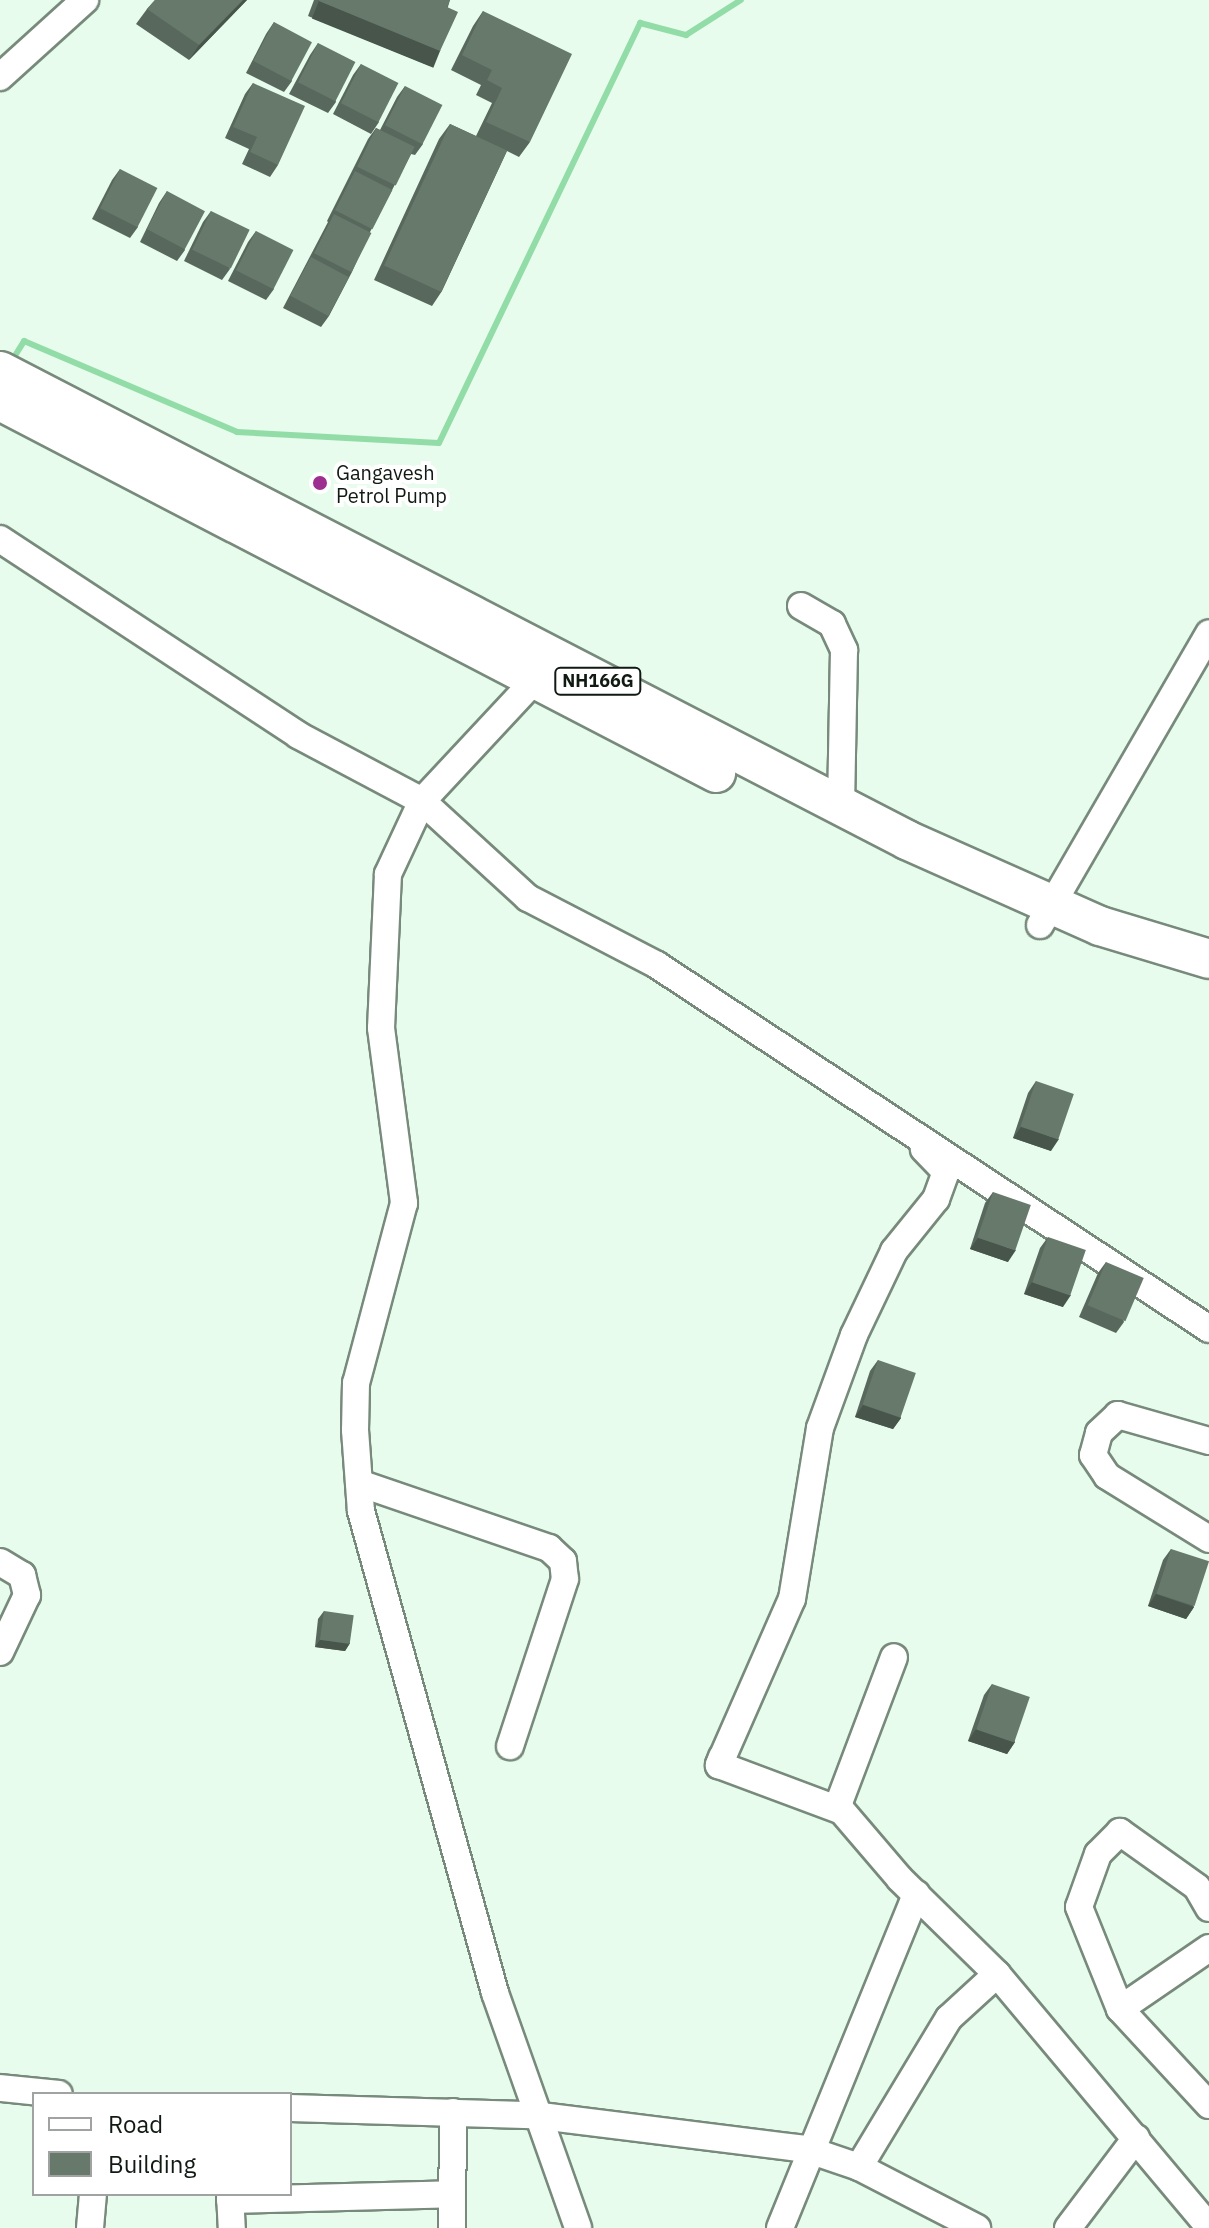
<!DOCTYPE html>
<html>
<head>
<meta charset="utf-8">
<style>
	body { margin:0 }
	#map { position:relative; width:1209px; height:2228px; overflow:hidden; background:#e7fcec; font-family:"IBM Plex Sans",sans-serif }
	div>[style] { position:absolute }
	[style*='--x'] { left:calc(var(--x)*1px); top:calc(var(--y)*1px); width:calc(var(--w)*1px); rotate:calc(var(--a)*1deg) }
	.stream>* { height:6px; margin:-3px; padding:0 3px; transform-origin:3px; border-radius:3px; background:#92dca8 }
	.roads { filter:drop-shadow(2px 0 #778a7b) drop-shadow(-2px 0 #778a7b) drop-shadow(0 2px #778a7b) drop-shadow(0 -2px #778a7b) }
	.minor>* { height:26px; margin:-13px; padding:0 13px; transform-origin:13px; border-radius:13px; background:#fff }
	.highway>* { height:38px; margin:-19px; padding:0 19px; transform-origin:19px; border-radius:19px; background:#fff }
	.wall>* { inset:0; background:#58685c }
	.shaded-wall>* { inset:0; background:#47554b; transform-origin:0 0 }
	.building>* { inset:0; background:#66796b; transform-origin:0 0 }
	.dots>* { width:22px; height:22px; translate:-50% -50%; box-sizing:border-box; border:4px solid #fff; border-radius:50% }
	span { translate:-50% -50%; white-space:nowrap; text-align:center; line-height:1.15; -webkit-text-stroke:8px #fff; paint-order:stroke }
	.shield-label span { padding:2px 6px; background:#fff; border:2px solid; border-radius:6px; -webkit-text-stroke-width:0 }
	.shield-label { font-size:18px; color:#111913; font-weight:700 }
	.poi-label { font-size:20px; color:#111913 }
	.left { translate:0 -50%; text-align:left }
	.legend { position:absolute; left:32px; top:2092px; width:260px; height:104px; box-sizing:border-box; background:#fff; border:2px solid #a0a3a1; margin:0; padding:10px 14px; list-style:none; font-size:24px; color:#111913 }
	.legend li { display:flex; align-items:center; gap:16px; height:40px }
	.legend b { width:40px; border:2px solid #a0a3a1 }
</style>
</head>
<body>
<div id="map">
	<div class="stream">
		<i style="--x:11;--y:362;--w:25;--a:-58"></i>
		<i style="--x:24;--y:341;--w:232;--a:23.1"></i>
		<i style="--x:237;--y:432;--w:202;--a:3.1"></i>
		<i style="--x:439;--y:443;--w:466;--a:-64.4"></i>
		<i style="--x:640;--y:23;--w:48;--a:14.6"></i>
		<i style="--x:686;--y:35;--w:65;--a:-32.5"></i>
	</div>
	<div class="roads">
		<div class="minor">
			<i style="--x:0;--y:77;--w:115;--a:-42.2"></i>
			<i style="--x:0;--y:539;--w:357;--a:33.3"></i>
			<i style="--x:298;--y:735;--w:140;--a:28"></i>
			<i style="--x:422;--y:801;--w:144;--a:42.5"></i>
			<i style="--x:528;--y:898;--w:145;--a:27.4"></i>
			<i style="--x:657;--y:965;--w:661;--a:33.4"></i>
			<i style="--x:801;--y:606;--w:36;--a:30"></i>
			<i style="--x:832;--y:624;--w:29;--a:65"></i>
			<i style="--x:844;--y:650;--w:157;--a:91.1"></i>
			<i style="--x:547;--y:667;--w:183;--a:133"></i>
			<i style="--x:422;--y:801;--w:81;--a:115"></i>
			<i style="--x:388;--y:874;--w:154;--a:92.6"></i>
			<i style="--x:381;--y:1028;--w:177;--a:82.5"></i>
			<i style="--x:404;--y:1203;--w:186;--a:104.9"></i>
			<i style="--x:356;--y:1383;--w:47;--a:91.2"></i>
			<i style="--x:355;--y:1430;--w:81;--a:85.8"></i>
			<i style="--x:361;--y:1511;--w:500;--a:74.46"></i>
			<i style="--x:495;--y:1993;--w:249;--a:70.5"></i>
			<i style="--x:1040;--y:925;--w:337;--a:-59.9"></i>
			<i style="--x:1209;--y:1441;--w:95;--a:-164.1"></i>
			<i style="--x:1118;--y:1415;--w:26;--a:137"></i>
			<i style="--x:1099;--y:1433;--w:23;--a:105"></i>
			<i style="--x:1093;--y:1455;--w:25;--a:56"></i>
			<i style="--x:1107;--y:1476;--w:120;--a:31.7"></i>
			<i style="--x:359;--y:1483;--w:201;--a:18.9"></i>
			<i style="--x:549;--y:1548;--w:19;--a:43"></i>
			<i style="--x:563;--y:1561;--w:18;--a:84"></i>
			<i style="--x:565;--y:1579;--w:176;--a:108.2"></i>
			<i style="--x:0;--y:1562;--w:26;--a:31"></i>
			<i style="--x:22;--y:1575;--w:21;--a:76"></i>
			<i style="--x:27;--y:1595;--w:63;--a:115.3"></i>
			<i style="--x:722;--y:1757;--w:9;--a:111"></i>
			<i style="--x:719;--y:1765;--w:181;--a:-66.3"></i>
			<i style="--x:792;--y:1599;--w:173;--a:-80.7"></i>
			<i style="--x:820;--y:1428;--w:99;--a:-69.9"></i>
			<i style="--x:854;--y:1335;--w:93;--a:-64.5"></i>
			<i style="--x:894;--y:1251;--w:67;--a:-51.1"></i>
			<i style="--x:936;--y:1199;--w:29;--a:-70"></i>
			<i style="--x:946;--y:1172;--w:32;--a:-134"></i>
			<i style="--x:719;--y:1765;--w:131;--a:20.5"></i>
			<i style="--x:842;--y:1811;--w:89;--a:49.5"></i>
			<i style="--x:900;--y:1879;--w:136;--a:44.4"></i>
			<i style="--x:837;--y:1808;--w:161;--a:-69.3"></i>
			<i style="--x:1209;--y:1908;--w:24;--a:-120"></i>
			<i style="--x:1197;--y:1887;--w:95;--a:-144.5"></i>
			<i style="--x:1120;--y:1832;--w:31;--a:135"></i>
			<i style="--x:1098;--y:1854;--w:56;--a:109.7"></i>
			<i style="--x:1079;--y:1907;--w:110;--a:68.1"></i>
			<i style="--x:1120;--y:2009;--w:131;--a:47.2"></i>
			<i style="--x:1120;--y:2009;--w:108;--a:-34.4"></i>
			<i style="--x:0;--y:2088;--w:59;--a:5.8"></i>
			<i style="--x:290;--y:2108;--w:243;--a:1.7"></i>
			<i style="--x:533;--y:2115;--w:275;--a:7.1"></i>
			<i style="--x:806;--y:2149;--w:56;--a:18.8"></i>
			<i style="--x:859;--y:2167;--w:133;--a:27.3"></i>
			<i style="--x:859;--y:2167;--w:174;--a:-58.9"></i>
			<i style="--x:949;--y:2018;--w:65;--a:-42.5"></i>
			<i style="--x:997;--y:1974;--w:330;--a:50"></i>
			<i style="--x:230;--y:2194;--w:34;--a:87"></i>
			<i style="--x:230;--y:2200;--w:222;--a:-1.5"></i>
			<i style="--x:90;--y:2228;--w:34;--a:-85"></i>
			<i style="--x:452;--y:2228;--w:116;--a:-89.5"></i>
			<i style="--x:780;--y:2228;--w:361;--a:-67.8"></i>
			<i style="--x:1068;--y:2228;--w:113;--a:-52.9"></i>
		</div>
		<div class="highway">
			<i style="--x:0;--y:371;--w:1021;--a:27.34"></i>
			<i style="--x:907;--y:840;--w:211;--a:24"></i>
			<i style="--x:1100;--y:926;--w:114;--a:16.8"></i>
			<i style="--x:0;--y:401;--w:807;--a:27.45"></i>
		</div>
	</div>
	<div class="wall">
		<i style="clip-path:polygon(155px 0,247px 0,189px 60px,136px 24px,147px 9px)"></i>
		<i style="clip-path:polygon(314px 0,450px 0,430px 66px,308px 16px)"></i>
		<i style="clip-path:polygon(483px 11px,530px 142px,519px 157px,507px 151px,442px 291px,432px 306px,374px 280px,439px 139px,450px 124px,476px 136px,492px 103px,476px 95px,481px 85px,451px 70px,473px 26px)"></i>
		<i style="clip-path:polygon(274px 22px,292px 81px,284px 92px,246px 73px,266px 34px)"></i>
		<i style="clip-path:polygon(318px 43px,336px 102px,328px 113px,289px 94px,310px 55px)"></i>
		<i style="clip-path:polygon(361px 64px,379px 122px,371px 134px,333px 114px,353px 75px)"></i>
		<i style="clip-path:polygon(253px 83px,278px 165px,270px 177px,242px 164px,249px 149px,225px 138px,245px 94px)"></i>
		<i style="clip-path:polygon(405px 86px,423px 144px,415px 155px,411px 154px,370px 232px,352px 272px,329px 316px,321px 327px,283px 308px,328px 222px,327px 221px,368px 139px,376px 128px,380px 130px,397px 97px)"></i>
		<i style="clip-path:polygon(120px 169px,138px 227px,130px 238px,92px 219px,112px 180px)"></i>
		<i style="clip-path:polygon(167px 191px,185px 250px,177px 261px,140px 242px,159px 203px)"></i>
		<i style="clip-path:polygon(211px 211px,230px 269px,222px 280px,184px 261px,203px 222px)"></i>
		<i style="clip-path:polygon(256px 231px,274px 289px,266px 300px,228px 281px,248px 242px)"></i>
		<i style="clip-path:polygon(1036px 1081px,1051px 1151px,1013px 1138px,1028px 1093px)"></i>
		<i style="clip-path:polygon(993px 1192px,1008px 1262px,970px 1249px,985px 1203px)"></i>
		<i style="clip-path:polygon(1048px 1237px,1063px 1307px,1024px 1294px,1040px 1248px)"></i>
		<i style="clip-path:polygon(1106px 1262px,1124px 1322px,1116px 1333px,1079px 1317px,1098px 1273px)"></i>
		<i style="clip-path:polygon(878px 1360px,901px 1418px,893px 1429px,855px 1417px,870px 1371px)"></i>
		<i style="clip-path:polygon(1171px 1549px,1194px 1607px,1186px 1619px,1148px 1606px,1163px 1560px)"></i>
		<i style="clip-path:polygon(324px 1611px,350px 1643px,345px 1651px,315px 1647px,318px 1619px)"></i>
		<i style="clip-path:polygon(992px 1684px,1015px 1742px,1007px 1754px,968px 1741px,984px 1695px)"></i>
	</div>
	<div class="shaded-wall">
		<i style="clip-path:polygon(243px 0,247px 0,189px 60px,199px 45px)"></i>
		<i style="left:319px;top:1px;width:131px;height:19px;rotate:22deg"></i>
		<i style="clip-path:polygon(1021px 1127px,1059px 1139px,1051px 1151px,1013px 1138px)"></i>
		<i style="clip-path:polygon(978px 1238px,1016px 1250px,1008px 1262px,970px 1249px)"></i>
		<i style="clip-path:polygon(1032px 1282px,1071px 1295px,1063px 1307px,1024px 1294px)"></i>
		<i style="clip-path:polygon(863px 1405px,901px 1418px,893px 1429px,855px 1417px)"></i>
		<i style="clip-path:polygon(1156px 1594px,1194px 1607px,1186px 1619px,1148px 1606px)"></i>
		<i style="clip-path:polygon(320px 1640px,350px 1643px,345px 1651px,315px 1647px)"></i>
		<i style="clip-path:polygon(976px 1729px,1015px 1742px,1007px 1754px,968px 1741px)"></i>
	</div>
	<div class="building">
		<i style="clip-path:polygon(155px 0,243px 0,199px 45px,147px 9px)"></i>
		<i style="clip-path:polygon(319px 0,450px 0,447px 7px,458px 12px,440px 51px,319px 1px)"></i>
		<i style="clip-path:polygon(483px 11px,572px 54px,530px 142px,486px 122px,502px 88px,487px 80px,492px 70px,462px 55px)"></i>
		<i style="left:274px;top:22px;width:43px;height:44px;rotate:28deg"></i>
		<i style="left:318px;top:43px;width:42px;height:44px;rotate:27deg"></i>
		<i style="left:361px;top:64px;width:42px;height:44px;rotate:27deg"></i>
		<i style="clip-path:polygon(253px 83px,305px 106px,278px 165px,250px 152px,257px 137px,233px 127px)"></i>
		<i style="left:405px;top:86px;width:42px;height:44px;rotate:27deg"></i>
		<i style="left:450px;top:124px;width:63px;height:156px;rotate:25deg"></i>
		<i style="left:376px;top:128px;width:43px;height:43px;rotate:26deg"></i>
		<i style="left:120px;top:169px;width:42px;height:44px;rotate:27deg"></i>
		<i style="left:355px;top:171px;width:42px;height:44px;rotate:27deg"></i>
		<i style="left:167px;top:191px;width:43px;height:43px;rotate:28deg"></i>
		<i style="left:211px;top:211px;width:43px;height:43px;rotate:26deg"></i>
		<i style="left:334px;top:214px;width:42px;height:44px;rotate:27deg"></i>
		<i style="left:256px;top:231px;width:42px;height:44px;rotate:27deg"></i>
		<i style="left:311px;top:257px;width:43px;height:44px;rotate:28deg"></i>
		<i style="left:1036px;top:1081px;width:40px;height:48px;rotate:19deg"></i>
		<i style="left:993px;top:1192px;width:40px;height:48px;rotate:19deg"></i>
		<i style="left:1048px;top:1237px;width:40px;height:48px;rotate:19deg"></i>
		<i style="left:1106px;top:1262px;width:41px;height:47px;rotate:23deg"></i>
		<i style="left:878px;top:1360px;width:40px;height:47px;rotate:19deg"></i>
		<i style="left:1171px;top:1549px;width:40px;height:47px;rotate:18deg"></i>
		<i style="left:324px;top:1611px;width:30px;height:29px;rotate:8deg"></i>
		<i style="left:992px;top:1684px;width:40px;height:48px;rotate:19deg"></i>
	</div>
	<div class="dots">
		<i style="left:320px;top:483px;background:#9c2f8f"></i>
	</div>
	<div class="shield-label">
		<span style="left:598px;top:681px">NH166G</span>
	</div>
	<div class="poi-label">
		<span class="left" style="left:336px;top:484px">Gangavesh<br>Petrol Pump</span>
	</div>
	<ul class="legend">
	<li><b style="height:10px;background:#fff"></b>Road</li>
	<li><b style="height:22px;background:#66796b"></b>Building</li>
	</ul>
</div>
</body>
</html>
